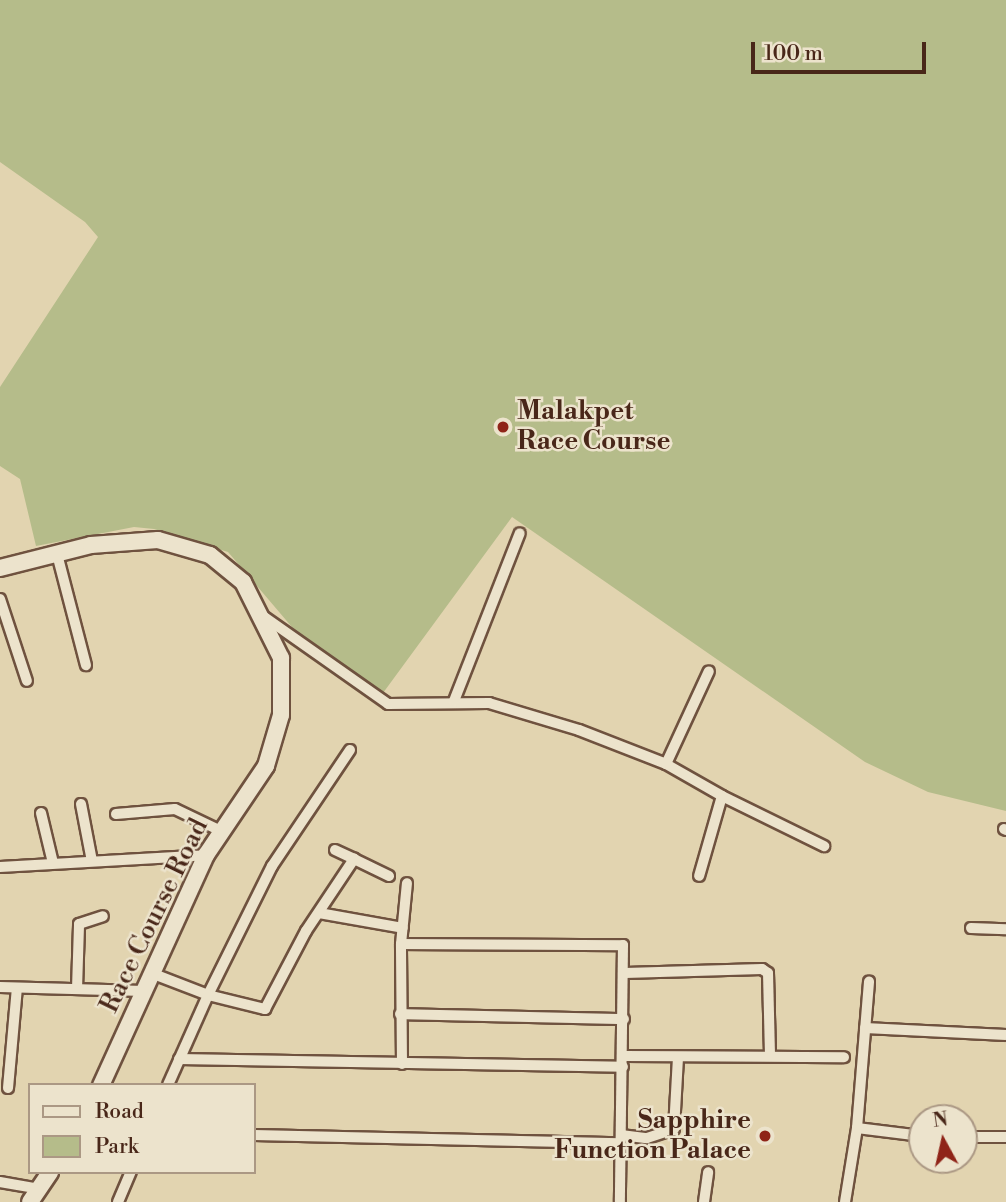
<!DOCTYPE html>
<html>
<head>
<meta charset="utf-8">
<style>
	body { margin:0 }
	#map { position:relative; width:1006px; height:1202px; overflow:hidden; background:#e2d4b0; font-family:"Libre Bodoni",serif }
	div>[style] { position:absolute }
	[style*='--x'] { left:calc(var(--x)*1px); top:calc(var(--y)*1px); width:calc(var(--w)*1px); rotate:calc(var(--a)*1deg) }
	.green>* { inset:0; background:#b5bc8a }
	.roads { filter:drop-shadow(2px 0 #6f523f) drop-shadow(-2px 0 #6f523f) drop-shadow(0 2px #6f523f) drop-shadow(0 -2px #6f523f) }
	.street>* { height:10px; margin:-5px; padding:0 5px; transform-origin:5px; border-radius:5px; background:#ece3cc }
	.secondary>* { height:16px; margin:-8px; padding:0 8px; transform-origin:8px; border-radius:8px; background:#ece3cc }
	.dots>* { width:19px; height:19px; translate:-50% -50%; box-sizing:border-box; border:4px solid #ece3cc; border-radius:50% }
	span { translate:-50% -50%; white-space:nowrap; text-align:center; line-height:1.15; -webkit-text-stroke:5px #ece3cc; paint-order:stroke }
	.poi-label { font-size:26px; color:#492719; font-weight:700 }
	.left { translate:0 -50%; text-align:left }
	.right { translate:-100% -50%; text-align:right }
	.street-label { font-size:26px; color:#492719 }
	.legend { position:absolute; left:28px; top:1083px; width:228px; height:91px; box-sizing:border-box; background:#ece3cc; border:2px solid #ab9884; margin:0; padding:9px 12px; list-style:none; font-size:21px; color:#492719 }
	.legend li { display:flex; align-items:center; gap:14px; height:35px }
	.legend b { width:35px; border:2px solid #ab9884 }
	.north { position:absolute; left:908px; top:1104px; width:70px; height:70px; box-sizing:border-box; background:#ece3cc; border:2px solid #ab9884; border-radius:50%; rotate:352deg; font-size:19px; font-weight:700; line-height:28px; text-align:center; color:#492719 }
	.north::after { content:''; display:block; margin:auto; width:24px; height:32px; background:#8f2418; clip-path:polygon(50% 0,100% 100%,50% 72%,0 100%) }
	.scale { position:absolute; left:751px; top:42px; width:175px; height:32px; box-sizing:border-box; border:4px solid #492719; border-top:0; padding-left:9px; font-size:21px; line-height:24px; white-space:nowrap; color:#492719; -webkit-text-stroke:5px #ece3cc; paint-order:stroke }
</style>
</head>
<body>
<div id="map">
	<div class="green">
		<i style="clip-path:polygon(0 0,1006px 0,1006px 811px,928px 792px,865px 762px,512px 517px,383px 693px,350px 676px,297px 633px,228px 552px,154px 529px,134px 527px,36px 546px,20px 479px,0 466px,0 387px,98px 237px,85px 222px,0 162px)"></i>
	</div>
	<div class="roads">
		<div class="street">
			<i style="--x:57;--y:554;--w:115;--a:75.4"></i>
			<i style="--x:0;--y:599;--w:86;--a:71.8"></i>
			<i style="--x:263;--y:616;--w:153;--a:35.1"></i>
			<i style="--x:388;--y:704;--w:101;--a:-0.6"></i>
			<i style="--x:489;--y:703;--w:94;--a:16.7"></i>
			<i style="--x:579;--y:730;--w:93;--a:21.3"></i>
			<i style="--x:666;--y:764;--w:102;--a:-65.2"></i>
			<i style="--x:454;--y:701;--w:180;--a:-68.6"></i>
			<i style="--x:350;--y:750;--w:140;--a:123.9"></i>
			<i style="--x:272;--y:866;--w:144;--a:116.4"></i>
			<i style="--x:208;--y:995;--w:59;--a:13.8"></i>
			<i style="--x:265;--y:1009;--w:88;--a:-62.3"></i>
			<i style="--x:306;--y:931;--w:87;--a:-56.3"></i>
			<i style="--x:354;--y:859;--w:39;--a:26"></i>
			<i style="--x:666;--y:764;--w:64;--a:29.7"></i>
			<i style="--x:722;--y:796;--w:83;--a:106"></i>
			<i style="--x:722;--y:796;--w:114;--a:26.1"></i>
			<i style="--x:81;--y:804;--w:58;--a:79.1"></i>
			<i style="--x:41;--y:813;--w:51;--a:76.5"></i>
			<i style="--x:116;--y:814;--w:59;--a:-4.8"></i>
			<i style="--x:175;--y:809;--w:51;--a:25.6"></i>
			<i style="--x:1004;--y:829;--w:2;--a:27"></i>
			<i style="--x:335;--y:850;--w:21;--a:25"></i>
			<i style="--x:0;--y:867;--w:206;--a:-3.3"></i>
			<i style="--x:319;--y:913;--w:85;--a:10.1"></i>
			<i style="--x:971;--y:928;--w:35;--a:2"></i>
			<i style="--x:401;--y:944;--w:222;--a:0.3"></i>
			<i style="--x:623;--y:945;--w:257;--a:90.7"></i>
			<i style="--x:151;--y:973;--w:61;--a:21.1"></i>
			<i style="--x:208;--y:995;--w:98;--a:114"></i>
			<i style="--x:625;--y:973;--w:137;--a:-1.7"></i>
			<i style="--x:762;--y:969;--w:7;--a:34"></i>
			<i style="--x:768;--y:973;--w:82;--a:88.6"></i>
			<i style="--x:0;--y:987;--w:144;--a:1.6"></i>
			<i style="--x:77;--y:989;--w:65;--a:-88.2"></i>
			<i style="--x:79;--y:924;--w:25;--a:-18"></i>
			<i style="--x:400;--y:1014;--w:224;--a:1.3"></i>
			<i style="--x:865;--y:1028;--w:141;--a:2.8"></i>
			<i style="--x:624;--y:1056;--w:220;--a:0.3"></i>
			<i style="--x:179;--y:1059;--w:444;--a:1"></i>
			<i style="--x:402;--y:1064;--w:120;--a:-90.5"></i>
			<i style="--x:401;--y:944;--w:61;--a:-84.4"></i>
			<i style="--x:8;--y:1088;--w:100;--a:-84.9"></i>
			<i style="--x:857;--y:1128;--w:65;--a:7"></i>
			<i style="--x:254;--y:1135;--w:366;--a:1.3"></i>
			<i style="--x:621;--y:1135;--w:26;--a:7"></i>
			<i style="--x:647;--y:1138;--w:28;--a:-18"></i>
			<i style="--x:674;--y:1129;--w:72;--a:-86.8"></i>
			<i style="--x:964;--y:1137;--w:42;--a:0"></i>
			<i style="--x:0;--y:1182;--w:40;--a:10"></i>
			<i style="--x:118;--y:1202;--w:33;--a:-67"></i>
			<i style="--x:704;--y:1202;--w:30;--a:-82"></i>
			<i style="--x:845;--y:1202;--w:75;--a:-80.8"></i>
			<i style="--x:857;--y:1128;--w:147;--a:-85.3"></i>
		</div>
		<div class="secondary">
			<i style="--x:0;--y:568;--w:94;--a:-14.2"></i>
			<i style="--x:91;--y:545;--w:67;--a:-4.3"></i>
			<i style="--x:158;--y:540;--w:54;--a:16.1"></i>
			<i style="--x:210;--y:555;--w:43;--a:39.3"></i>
			<i style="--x:243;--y:582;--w:85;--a:63.4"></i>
			<i style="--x:281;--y:658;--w:57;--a:90"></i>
			<i style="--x:281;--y:715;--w:53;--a:106.4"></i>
			<i style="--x:266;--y:766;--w:107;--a:124"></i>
			<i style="--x:206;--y:855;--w:253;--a:114.5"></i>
			<i style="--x:30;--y:1202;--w:36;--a:-56"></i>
		</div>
	</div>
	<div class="dots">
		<i style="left:503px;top:427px;background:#8f2418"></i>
		<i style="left:765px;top:1136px;background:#8f2418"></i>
	</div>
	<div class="poi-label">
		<span class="left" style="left:517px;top:427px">Malakpet<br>Race Course</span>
		<span class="right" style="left:751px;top:1136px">Sapphire<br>Function Palace</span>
	</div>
	<div class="street-label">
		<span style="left:155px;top:916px;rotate:-64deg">Race Course Road</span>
	</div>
	<ul class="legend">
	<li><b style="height:9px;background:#ece3cc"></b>Road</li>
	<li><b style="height:19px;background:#b5bc8a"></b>Park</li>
	</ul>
	<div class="north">N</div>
	<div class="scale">100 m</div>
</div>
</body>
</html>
